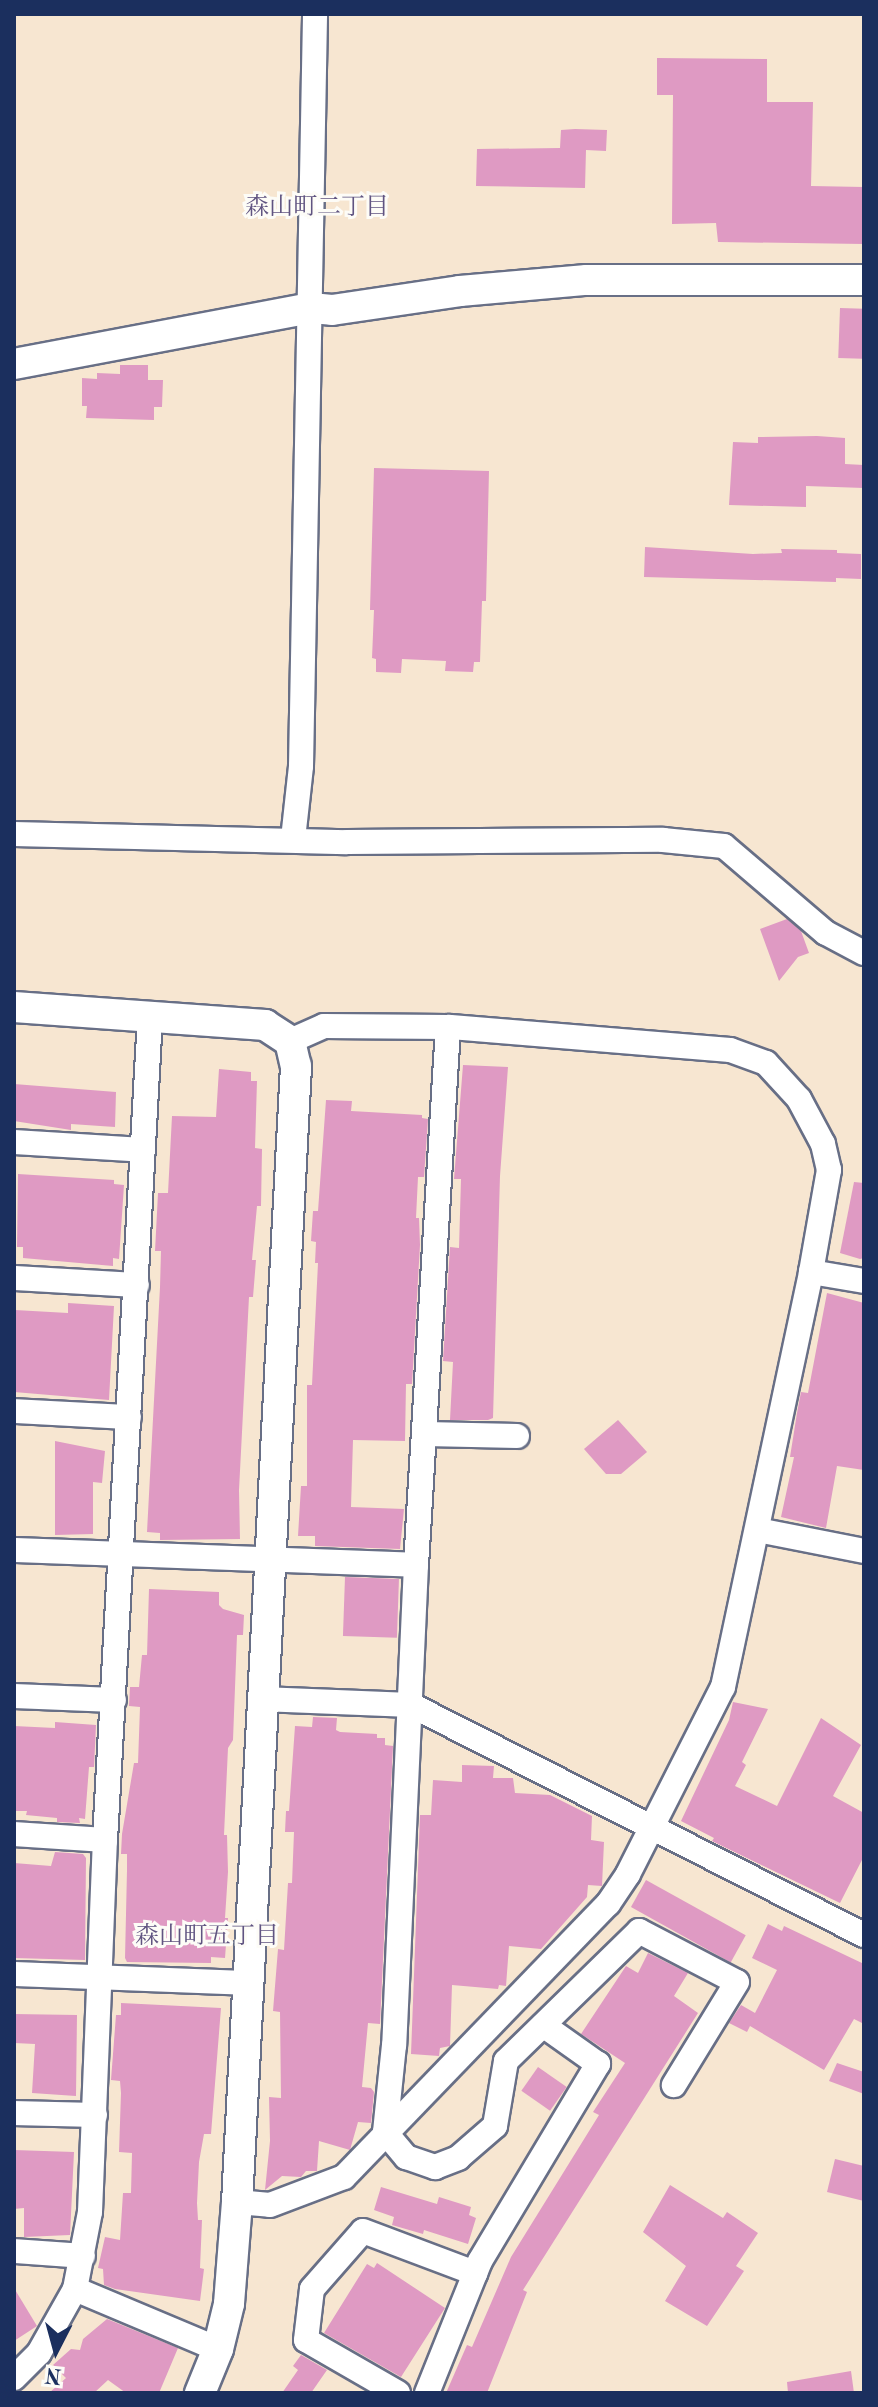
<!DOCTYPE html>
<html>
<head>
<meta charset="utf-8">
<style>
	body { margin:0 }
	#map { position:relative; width:878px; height:2407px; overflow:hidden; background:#f7e6d1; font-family:"Old Standard TT","Noto Serif JP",serif }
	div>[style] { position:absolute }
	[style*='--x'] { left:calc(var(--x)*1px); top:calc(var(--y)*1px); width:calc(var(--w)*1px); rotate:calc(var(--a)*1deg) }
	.building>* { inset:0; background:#df9ac3; transform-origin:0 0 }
	.roads { filter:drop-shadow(2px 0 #686f86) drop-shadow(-2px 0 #686f86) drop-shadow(0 2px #686f86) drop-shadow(0 -2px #686f86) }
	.minor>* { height:24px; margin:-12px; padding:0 12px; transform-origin:12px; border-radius:12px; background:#fff }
	.tertiary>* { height:30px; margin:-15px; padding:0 15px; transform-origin:15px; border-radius:15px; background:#fff }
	span { translate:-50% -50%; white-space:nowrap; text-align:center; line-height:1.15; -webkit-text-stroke:6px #fdfcf7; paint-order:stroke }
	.neighbourhood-label { font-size:24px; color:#605481 }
	.frame { position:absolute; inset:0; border:16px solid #1b2f5e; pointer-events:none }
	.north { position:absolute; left:16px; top:2311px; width:80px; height:80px; -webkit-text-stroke:6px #fdfcf7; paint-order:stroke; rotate:186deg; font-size:22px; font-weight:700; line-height:32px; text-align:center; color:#1b2f5e }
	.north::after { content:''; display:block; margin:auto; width:28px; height:36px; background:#1b2f5e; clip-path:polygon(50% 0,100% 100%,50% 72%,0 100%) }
</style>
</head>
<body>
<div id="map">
	<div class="building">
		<i style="clip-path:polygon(657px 58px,767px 59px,767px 102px,813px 102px,811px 186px,864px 187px,864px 244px,718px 242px,716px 223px,672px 224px,673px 95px,657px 95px)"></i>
		<i style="clip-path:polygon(575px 129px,607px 130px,606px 151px,586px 150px,585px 188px,476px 186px,477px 149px,560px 148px,561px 130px)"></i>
		<i style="left:840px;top:308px;width:24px;height:50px;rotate:2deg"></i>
		<i style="clip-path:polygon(120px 365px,148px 365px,148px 380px,163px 380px,162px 407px,154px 407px,154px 420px,86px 418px,87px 406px,82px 406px,82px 378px,97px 379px,97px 373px,120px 374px)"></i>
		<i style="clip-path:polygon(817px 436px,845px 438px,845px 464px,864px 465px,864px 488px,806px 486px,806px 507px,729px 505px,733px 442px,758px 443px,758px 437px)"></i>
		<i style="clip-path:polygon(374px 468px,489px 471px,486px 601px,482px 601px,480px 662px,474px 662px,473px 672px,445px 671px,446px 661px,402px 659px,401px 673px,376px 672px,376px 659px,372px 658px,374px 610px,370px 610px)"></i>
		<i style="clip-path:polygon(645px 547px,753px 554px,782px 553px,781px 549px,837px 550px,837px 553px,861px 554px,861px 579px,836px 578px,836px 582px,644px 577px)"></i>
		<i style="clip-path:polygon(787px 919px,801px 931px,809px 953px,798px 957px,779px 981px,760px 929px)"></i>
		<i style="clip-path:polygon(463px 1065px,508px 1067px,500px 1176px,493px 1418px,488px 1420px,450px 1420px,453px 1362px,443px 1361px,450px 1247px,459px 1248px,461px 1179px,454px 1179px)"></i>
		<i style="clip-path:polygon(219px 1069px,251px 1072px,251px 1081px,257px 1081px,255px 1148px,262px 1149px,261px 1206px,257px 1206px,252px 1260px,256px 1260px,253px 1297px,249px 1297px,239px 1490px,240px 1539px,160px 1540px,160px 1533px,147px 1532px,160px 1287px,161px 1251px,155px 1251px,158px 1193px,168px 1193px,172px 1116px,216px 1117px)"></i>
		<i style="clip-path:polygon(14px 1084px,116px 1092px,115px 1127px,71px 1124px,71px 1130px,14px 1121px)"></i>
		<i style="clip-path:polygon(326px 1100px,352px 1101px,351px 1111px,422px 1115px,422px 1118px,428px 1119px,424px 1177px,418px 1177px,416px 1218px,419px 1218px,420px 1245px,412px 1384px,406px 1384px,405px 1441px,353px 1440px,351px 1507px,404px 1509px,400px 1549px,315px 1546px,315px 1536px,298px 1536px,301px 1486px,307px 1486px,307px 1385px,312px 1385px,318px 1263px,315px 1263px,316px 1242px,311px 1241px,313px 1211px,318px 1211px)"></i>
		<i style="clip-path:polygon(18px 1174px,114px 1180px,114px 1184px,124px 1185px,119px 1259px,113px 1258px,113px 1266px,23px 1258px,23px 1247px,17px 1247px)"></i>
		<i style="clip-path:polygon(854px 1182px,864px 1183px,864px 1258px,860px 1259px,840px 1253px)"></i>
		<i style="clip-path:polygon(827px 1293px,864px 1303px,864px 1470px,837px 1466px,826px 1528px,781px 1517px,794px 1457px,790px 1457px,797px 1413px,801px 1392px,808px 1393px)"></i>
		<i style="clip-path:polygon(68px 1303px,114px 1306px,109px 1400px,14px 1392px,15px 1310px,68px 1313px)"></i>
		<i style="clip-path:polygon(618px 1420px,647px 1452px,621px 1474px,606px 1474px,584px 1449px)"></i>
		<i style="clip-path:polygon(55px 1441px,105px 1451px,102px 1483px,93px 1482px,93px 1534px,55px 1535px)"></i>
		<i style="left:345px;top:1577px;width:54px;height:59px;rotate:2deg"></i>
		<i style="clip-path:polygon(149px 1589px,219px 1592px,219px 1605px,223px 1609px,244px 1615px,243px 1635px,237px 1635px,233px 1740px,228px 1748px,224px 1835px,227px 1835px,228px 1872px,225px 1918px,228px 1918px,225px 1958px,211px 1957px,211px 1963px,127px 1962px,125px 1958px,127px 1870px,127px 1854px,121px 1854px,122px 1834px,134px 1763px,138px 1763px,140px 1707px,129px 1706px,130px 1687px,139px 1687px,142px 1655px,147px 1655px)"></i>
		<i style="clip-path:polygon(733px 1702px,768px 1709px,742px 1762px,746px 1765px,735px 1786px,777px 1806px,821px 1718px,861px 1745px,833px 1796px,864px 1813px,864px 1856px,840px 1903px,712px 1841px,714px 1838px,681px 1821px,729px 1720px)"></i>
		<i style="clip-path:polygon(313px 1717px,337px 1718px,336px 1730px,340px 1732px,377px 1734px,377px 1738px,385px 1738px,385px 1745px,393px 1746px,380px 2024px,368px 2023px,362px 2087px,371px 2088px,374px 2092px,371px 2123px,358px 2122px,350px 2150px,319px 2141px,317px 2171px,306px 2171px,301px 2177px,282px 2176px,265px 2190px,270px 2141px,269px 2097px,281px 2098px,280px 2012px,273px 2011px,278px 1949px,284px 1950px,288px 1883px,292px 1883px,294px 1832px,285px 1832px,286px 1811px,289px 1811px,295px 1726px,312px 1727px)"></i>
		<i style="clip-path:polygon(55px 1722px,96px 1725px,94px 1767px,89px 1767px,85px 1819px,79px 1818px,80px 1823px,57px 1822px,57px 1818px,26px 1815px,27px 1811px,14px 1811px,14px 1726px,55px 1728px)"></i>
		<i style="clip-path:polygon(462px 1765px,494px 1766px,493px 1778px,513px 1778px,515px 1793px,550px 1795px,592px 1816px,591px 1840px,604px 1842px,602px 1886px,588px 1885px,587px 1897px,541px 1949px,509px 1946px,506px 1986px,499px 1985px,498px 1989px,452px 1985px,450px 2046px,440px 2048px,439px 2056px,411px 2054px,420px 1815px,431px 1815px,433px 1780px,462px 1782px)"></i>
		<i style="clip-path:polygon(55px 1852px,83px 1854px,86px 1858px,85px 1960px,14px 1958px,14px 1863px,51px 1866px)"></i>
		<i style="left:646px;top:1880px;width:114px;height:31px;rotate:29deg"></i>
		<i style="clip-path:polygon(768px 1924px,782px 1931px,784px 1926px,864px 1964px,864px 2024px,854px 2019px,824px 2070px,750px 2026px,747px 2032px,729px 2023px,741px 2005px,755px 2013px,777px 1970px,752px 1958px)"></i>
		<i style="clip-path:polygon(648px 1953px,688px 1973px,674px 1996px,698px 2013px,523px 2290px,527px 2292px,487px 2393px,446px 2393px,467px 2345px,472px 2347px,511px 2257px,599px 2115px,593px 2112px,625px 2063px,581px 2034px,626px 1966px,638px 1973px)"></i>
		<i style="clip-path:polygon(121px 2003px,221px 2008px,211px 2134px,204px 2134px,199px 2162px,197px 2203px,198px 2220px,202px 2220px,200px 2268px,204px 2269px,200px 2301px,115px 2289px,104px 2285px,103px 2269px,98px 2268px,105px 2237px,120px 2240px,123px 2193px,131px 2193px,132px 2153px,119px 2152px,121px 2093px,120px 2081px,111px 2080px,116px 2015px,121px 2015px)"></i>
		<i style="clip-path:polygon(14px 2014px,77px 2015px,76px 2096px,32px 2093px,35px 2044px,14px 2043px)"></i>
		<i style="clip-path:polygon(837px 2063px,864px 2072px,864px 2094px,829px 2081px)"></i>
		<i style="left:538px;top:2067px;width:35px;height:29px;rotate:35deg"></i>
		<i style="clip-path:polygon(14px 2150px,74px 2152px,70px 2235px,24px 2237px,24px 2208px,14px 2209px)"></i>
		<i style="clip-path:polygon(835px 2159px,864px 2166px,864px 2201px,827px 2192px)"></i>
		<i style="clip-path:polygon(670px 2185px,723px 2218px,727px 2212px,758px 2233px,736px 2266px,744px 2271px,707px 2326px,665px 2301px,686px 2266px,643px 2232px)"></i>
		<i style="clip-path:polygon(381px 2187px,437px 2204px,439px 2197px,471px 2207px,469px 2215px,476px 2218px,468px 2244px,424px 2230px,423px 2234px,392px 2225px,394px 2217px,374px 2210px)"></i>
		<i style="clip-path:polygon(377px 2263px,445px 2308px,401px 2377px,324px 2333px,367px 2264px,374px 2268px)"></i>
		<i style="clip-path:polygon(14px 2288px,37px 2326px,14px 2341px)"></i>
		<i style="clip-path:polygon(107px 2319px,178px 2348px,159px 2393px,126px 2393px,108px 2380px,94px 2393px,49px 2393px,66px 2378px,53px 2365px,71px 2349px,80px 2350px,83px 2339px)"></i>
		<i style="clip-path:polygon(301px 2355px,327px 2370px,311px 2393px,282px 2393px,298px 2370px,293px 2366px)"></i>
		<i style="clip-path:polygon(851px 2371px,854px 2393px,788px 2393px,787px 2382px)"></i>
	</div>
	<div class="roads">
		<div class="minor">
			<i style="--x:14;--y:834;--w:333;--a:1.4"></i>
			<i style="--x:347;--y:842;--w:316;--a:-0.4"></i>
			<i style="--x:663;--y:840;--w:61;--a:5.6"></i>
			<i style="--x:724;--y:846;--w:134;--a:40.5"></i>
			<i style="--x:826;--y:933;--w:43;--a:27.8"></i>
			<i style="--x:293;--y:839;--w:73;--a:-83.7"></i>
			<i style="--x:301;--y:766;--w:752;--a:-88.93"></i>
			<i style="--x:448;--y:1027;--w:539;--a:93.4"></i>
			<i style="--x:416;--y:1565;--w:481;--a:92.6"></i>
			<i style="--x:394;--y:2045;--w:87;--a:95.9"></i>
			<i style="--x:385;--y:2132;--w:33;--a:50"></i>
			<i style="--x:406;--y:2157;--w:31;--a:19"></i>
			<i style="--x:435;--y:2167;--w:25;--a:-21"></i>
			<i style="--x:458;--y:2158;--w:49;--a:-40.9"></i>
			<i style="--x:495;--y:2126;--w:66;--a:-80.4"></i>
			<i style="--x:506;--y:2061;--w:186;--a:-44.3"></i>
			<i style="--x:639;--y:1931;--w:110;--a:27.5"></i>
			<i style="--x:737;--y:1982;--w:121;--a:121.5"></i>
			<i style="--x:14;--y:1142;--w:129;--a:3.5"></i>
			<i style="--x:811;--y:1272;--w:54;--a:9.6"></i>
			<i style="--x:14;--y:1278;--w:123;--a:3.3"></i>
			<i style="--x:14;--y:1411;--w:115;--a:3"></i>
			<i style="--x:426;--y:1434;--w:91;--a:1.3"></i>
			<i style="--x:758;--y:1530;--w:108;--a:11.2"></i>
			<i style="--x:14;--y:1550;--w:402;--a:2.1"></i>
			<i style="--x:14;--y:1696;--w:100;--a:2.3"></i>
			<i style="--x:261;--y:1699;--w:150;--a:2.3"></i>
			<i style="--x:411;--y:1705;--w:508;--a:26.92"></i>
			<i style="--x:14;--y:1834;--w:91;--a:3.8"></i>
			<i style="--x:14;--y:1974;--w:232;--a:2.2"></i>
			<i style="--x:14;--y:2113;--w:81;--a:1.4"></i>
			<i style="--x:237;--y:2202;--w:33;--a:5"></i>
			<i style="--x:270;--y:2205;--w:79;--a:-20.7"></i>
			<i style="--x:344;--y:2177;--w:380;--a:-46"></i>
			<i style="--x:608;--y:1904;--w:36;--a:-56"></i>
			<i style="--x:628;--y:1874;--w:210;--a:-63.1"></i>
			<i style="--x:723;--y:1687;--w:424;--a:-78"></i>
			<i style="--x:811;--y:1272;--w:104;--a:-80"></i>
			<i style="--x:829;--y:1170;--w:27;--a:-103"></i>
			<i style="--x:823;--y:1144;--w:51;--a:-118.1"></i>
			<i style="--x:799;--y:1099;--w:49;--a:-132.5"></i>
			<i style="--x:766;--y:1063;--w:38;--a:-160"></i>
			<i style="--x:730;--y:1050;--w:283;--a:-175.3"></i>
			<i style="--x:448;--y:1027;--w:124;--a:-179.5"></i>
			<i style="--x:324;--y:1026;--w:37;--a:156"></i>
			<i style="--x:14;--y:2251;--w:69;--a:4.1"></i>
			<i style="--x:75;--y:2289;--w:155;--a:22.8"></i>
			<i style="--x:14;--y:2378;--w:35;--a:-45"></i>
			<i style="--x:39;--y:2353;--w:73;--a:-60.6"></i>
			<i style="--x:75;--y:2289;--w:78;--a:-79"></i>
			<i style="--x:90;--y:2212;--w:372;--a:-87.7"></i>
			<i style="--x:105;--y:1840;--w:823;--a:-86.87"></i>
			<i style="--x:398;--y:2393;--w:106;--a:-150.1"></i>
			<i style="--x:306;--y:2340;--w:51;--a:-83.3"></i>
			<i style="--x:312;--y:2289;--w:77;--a:-48.7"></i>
			<i style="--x:363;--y:2231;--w:120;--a:20.6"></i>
			<i style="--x:427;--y:2393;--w:142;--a:-68.1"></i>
			<i style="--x:480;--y:2261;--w:230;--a:-59.1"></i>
			<i style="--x:598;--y:2064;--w:67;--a:-144.7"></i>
		</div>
		<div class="tertiary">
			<i style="--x:14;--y:364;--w:302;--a:-10.7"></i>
			<i style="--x:311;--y:308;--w:21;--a:5"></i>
			<i style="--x:332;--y:310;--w:129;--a:-8.4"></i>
			<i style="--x:460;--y:291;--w:127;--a:-5"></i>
			<i style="--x:587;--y:280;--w:277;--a:0"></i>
			<i style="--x:14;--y:1007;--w:252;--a:4.1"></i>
			<i style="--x:265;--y:1025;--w:30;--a:33"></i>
			<i style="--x:290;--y:1041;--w:26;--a:77"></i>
			<i style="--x:296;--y:1066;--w:1138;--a:92.97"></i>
			<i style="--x:237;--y:2202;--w:102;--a:94.5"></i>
			<i style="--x:229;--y:2304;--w:46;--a:103.7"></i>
			<i style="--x:218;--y:2349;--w:48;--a:112.2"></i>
		</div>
	</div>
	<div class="neighbourhood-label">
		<span style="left:317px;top:209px">森山町二丁目</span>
		<span style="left:207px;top:1938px">森山町五丁目</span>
	</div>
	<div class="frame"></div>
	<div class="north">N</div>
</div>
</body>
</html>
